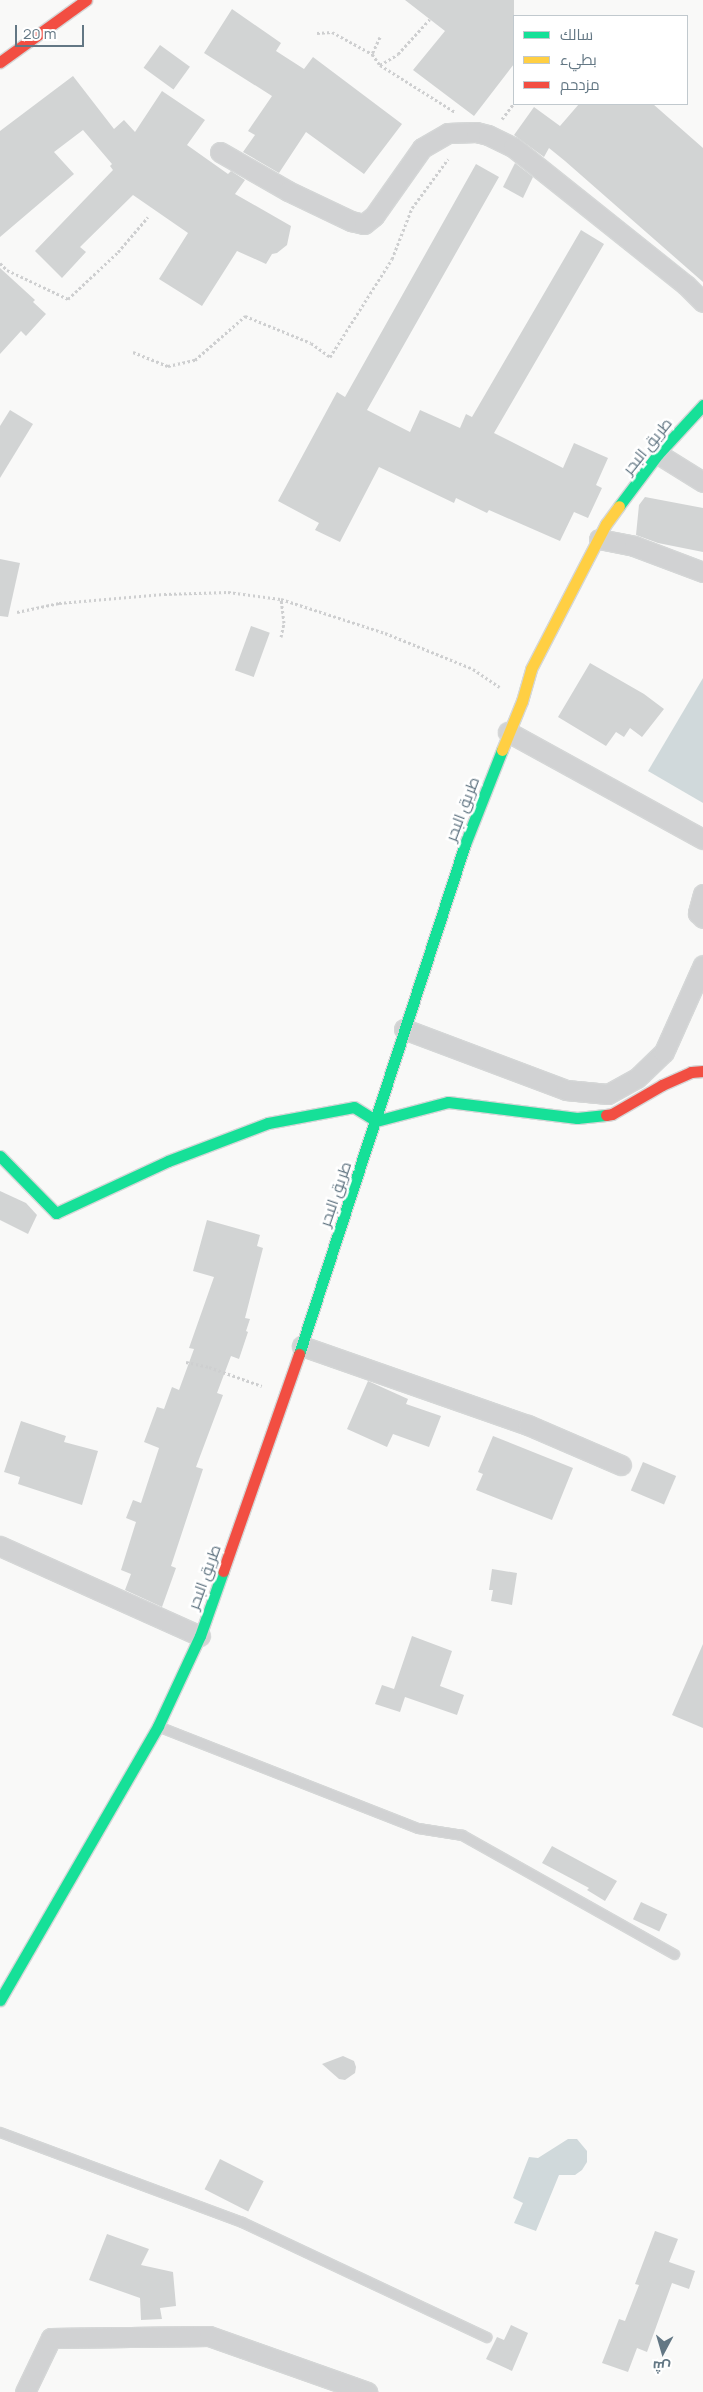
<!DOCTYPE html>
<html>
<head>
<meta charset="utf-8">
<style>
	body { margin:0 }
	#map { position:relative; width:703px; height:2392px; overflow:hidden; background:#f9f9f8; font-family:Manrope,Cairo,sans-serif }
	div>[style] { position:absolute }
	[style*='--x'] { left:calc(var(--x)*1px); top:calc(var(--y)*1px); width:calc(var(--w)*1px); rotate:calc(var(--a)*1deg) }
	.water>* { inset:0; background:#d0d9db }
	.building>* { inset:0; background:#d2d4d4; transform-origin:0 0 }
	.path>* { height:3px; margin-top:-1.5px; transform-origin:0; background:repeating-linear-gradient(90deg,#cecfd0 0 2.5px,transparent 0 5px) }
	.roads { filter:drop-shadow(1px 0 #d5d7d7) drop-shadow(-1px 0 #d5d7d7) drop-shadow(0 1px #d5d7d7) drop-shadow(0 -1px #d5d7d7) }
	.lane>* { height:9px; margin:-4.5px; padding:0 4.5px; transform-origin:4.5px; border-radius:4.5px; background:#d1d2d3 }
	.street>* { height:19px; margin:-9.5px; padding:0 9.5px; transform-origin:9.5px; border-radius:9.5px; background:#d1d2d3 }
	.fast>* { height:11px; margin:-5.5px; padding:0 5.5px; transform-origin:5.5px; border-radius:5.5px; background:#16e098 }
	.slow>* { height:11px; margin:-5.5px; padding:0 5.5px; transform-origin:5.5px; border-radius:5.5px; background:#ffcf43 }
	.jam>* { height:11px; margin:-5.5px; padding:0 5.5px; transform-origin:5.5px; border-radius:5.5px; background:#f24e42 }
	span { translate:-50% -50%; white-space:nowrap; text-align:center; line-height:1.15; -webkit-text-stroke:5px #fff; paint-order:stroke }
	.street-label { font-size:16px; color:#637784 }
	.legend { position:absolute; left:513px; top:15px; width:175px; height:90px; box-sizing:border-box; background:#fff; border:1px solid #c1c9ce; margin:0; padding:6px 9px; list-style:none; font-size:15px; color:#637784 }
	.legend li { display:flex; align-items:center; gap:10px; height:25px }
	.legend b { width:25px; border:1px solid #c1c9ce }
	.north { position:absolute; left:638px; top:2327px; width:50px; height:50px; -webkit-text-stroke:4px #fff; paint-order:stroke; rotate:186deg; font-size:14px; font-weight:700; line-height:20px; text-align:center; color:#637784 }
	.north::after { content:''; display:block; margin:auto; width:18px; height:22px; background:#637784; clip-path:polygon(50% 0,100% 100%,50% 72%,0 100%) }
	.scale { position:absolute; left:15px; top:25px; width:69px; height:22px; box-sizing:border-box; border:2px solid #637784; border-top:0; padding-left:6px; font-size:15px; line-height:18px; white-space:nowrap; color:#637784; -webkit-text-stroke:4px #fff; paint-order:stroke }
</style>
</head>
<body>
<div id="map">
	<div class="water">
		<i style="clip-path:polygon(703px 678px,703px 803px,648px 771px)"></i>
		<i style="clip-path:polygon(568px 2139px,577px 2139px,587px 2151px,587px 2162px,582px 2170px,575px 2175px,559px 2175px,536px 2231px,514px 2223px,523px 2203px,513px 2198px,529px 2157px,538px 2158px)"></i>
	</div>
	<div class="building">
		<i style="clip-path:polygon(405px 0,514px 0,514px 64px,474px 116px,413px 70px,445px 31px)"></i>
		<i style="clip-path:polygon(232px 9px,281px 43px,276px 51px,304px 69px,313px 57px,402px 124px,364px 174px,306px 132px,279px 173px,243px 152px,255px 135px,248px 131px,272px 96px,204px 53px)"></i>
		<i style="left:160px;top:45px;width:37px;height:28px;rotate:36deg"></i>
		<i style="clip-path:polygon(73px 76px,114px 129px,124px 120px,135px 132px,162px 91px,205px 120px,187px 145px,228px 174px,231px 171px,245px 180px,235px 194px,291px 226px,287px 245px,277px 253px,272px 254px,266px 264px,237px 251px,202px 306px,159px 279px,188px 233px,133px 195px,80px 247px,86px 252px,62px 278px,35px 251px,113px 170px,110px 166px,112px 164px,83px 130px,54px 152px,74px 174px,0 237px,0 131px)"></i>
		<i style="clip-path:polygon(579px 104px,653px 104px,703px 148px,703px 282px,565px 161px,549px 148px,544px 157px,514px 135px,534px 107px,560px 126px)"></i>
		<i style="clip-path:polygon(515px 163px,533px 177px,523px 198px,503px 187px)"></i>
		<i style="clip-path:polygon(476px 164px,499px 177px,367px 410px,410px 432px,420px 410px,460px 428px,466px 414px,472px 417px,581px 230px,604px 244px,494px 433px,563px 468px,574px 443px,608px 458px,596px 485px,602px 488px,588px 518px,574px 512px,560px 541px,489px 510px,487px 513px,456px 498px,454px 503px,379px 467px,340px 542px,315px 530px,319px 523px,278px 501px,337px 392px,345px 397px)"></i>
		<i style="clip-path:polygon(0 268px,35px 300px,33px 302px,46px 314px,26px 336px,21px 331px,0 354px)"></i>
		<i style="clip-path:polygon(10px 410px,33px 424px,0 478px,0 426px)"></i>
		<i style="clip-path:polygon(645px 497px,703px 508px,703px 552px,658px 543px,636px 535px,639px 505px)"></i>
		<i style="clip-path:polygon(0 559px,20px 563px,8px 617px,0 616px)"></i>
		<i style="left:251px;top:626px;width:20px;height:47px;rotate:20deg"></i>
		<i style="clip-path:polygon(590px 663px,644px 694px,664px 709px,642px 737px,630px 728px,624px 737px,616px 732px,606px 746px,558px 717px)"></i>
		<i style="clip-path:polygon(0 1191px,26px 1203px,37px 1215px,28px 1234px,0 1220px)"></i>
		<i style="clip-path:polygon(207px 1220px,260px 1235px,257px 1246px,263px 1248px,245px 1318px,250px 1319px,246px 1331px,248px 1332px,239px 1359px,231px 1356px,217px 1393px,223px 1395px,196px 1467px,203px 1469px,171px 1566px,176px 1568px,162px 1607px,125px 1590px,131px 1574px,121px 1570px,136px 1522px,126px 1518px,133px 1500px,141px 1503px,159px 1448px,144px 1442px,157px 1407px,164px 1409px,172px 1387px,179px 1390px,194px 1349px,189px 1348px,214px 1277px,193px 1271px)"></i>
		<i style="clip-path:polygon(368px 1381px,408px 1399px,406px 1404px,441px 1416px,429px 1447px,393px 1434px,387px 1447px,347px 1429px)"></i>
		<i style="clip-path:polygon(21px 1421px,66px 1436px,64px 1442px,98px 1451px,82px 1505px,18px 1484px,20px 1477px,4px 1472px)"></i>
		<i style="clip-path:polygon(493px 1436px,573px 1468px,552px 1520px,476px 1490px,483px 1474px,478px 1472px)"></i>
		<i style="left:643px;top:1462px;width:36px;height:31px;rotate:23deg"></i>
		<i style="clip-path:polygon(492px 1569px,517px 1573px,512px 1605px,491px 1601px,493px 1590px,489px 1590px)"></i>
		<i style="clip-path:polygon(412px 1636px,452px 1651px,440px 1686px,464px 1695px,457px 1715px,405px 1697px,400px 1712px,375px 1704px,382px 1685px,394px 1689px)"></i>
		<i style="clip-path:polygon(703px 1644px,703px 1728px,672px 1715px)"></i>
		<i style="clip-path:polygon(552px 1846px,617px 1881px,605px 1901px,587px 1890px,589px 1888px,542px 1863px)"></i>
		<i style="left:641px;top:1902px;width:29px;height:19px;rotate:25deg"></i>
		<i style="clip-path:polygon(343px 2056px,354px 2061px,356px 2067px,355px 2073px,345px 2080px,339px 2079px,322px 2064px)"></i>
		<i style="left:220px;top:2159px;width:49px;height:34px;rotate:27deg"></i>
		<i style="clip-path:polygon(655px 2231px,678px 2239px,669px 2262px,695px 2271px,689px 2289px,672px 2283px,647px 2352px,637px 2348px,628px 2372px,602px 2363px,619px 2319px,625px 2321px,639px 2285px,635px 2284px)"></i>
		<i style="clip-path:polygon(107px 2234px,149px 2249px,141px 2265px,173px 2272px,176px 2306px,160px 2308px,162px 2319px,141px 2320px,140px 2298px,89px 2280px)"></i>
		<i style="clip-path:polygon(511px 2325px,528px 2333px,512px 2371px,486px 2359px,497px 2337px,504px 2340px)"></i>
	</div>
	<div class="path">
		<i style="--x:317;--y:33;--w:15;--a:-4"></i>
		<i style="--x:332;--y:32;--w:46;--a:28.8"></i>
		<i style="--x:380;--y:37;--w:19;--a:115"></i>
		<i style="--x:372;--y:54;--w:14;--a:54"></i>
		<i style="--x:380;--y:65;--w:89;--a:32.1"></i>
		<i style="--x:380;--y:65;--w:21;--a:-31"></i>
		<i style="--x:398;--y:54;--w:47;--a:-47.6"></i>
		<i style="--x:502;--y:119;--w:20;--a:-53"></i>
		<i style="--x:0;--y:263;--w:10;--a:45"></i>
		<i style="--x:7;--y:270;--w:68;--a:25.4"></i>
		<i style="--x:68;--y:299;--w:69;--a:-43.2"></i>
		<i style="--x:118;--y:252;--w:46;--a:-49.4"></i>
		<i style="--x:133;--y:352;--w:38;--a:22"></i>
		<i style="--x:168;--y:366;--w:28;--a:-13"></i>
		<i style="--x:195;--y:360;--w:67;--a:-41.3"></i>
		<i style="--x:245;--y:316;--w:71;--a:22.2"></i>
		<i style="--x:311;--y:343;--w:24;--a:36"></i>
		<i style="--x:330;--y:357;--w:116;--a:-57.7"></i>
		<i style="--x:392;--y:259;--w:55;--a:-68.6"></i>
		<i style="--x:412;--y:208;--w:61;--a:-53.7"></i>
		<i style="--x:17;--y:612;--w:43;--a:-12.1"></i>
		<i style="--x:59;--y:603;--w:105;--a:-4.9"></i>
		<i style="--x:164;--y:594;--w:64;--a:-1.8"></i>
		<i style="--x:228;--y:592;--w:53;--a:7.5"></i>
		<i style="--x:281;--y:599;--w:109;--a:18.1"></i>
		<i style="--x:385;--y:633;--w:95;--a:22.2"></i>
		<i style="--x:473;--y:669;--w:32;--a:34"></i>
		<i style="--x:281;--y:637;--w:14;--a:-78"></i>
		<i style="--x:284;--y:623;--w:24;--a:-97"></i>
		<i style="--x:186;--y:1362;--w:24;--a:12"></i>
		<i style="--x:209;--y:1367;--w:56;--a:19.7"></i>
	</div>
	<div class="roads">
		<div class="lane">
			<i style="--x:160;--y:1727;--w:277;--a:21.4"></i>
			<i style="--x:418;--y:1828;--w:45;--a:9"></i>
			<i style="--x:462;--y:1835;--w:243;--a:29.3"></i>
			<i style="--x:0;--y:2132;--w:258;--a:20.4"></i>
			<i style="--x:242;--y:2222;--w:270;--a:25.2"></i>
		</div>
		<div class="street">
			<i style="--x:220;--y:152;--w:78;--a:29.8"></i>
			<i style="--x:288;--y:191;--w:70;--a:25.5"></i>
			<i style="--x:351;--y:221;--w:13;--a:13"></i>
			<i style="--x:364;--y:224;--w:13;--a:-39"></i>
			<i style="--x:374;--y:216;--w:83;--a:-54.8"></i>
			<i style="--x:422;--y:148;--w:30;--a:-30"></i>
			<i style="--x:448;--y:133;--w:28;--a:-2"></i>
			<i style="--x:476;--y:132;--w:12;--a:14"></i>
			<i style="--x:488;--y:135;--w:28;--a:26"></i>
			<i style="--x:513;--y:147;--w:221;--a:38.6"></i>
			<i style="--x:686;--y:285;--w:24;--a:45"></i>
			<i style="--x:658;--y:454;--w:53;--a:31.9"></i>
			<i style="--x:599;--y:539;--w:36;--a:11"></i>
			<i style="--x:634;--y:546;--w:74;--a:20.6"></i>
			<i style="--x:508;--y:732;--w:222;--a:28.8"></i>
			<i style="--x:703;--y:894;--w:20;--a:105"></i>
			<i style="--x:698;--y:913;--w:7;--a:45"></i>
			<i style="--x:404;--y:1029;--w:173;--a:20.6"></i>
			<i style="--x:566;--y:1090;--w:42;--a:5.4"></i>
			<i style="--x:608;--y:1094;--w:33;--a:-29"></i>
			<i style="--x:637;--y:1078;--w:37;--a:-44"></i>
			<i style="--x:664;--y:1052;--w:95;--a:-65.9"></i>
			<i style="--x:302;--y:1346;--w:239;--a:19.3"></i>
			<i style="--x:528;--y:1425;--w:101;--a:23.3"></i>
			<i style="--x:0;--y:1546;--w:219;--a:24.2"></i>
			<i style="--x:25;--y:2392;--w:60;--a:-64.3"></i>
			<i style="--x:51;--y:2338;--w:158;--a:-0.7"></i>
			<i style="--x:209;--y:2336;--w:168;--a:19.5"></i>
		</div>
		<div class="fast">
			<i style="--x:619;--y:506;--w:65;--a:-53.1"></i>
			<i style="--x:658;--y:454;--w:67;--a:-47.4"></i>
			<i style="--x:0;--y:1156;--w:80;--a:45.5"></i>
			<i style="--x:56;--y:1213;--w:123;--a:-24.9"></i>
			<i style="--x:168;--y:1161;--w:107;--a:-20.8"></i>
			<i style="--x:268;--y:1123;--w:87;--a:-10.5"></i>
			<i style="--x:354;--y:1107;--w:26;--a:32"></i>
			<i style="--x:376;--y:1121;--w:74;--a:-14.8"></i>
			<i style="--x:448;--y:1102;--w:130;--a:7.1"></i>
			<i style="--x:577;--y:1118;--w:29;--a:-6"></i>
			<i style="--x:299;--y:1354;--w:536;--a:-71.97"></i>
			<i style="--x:465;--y:844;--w:101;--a:-68.5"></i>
			<i style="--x:0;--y:2000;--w:316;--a:-60"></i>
			<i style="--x:158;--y:1726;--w:99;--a:-65"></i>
			<i style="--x:200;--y:1636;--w:69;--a:-70.5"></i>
		</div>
		<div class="slow">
			<i style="--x:502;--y:750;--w:53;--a:-67.8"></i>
			<i style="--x:522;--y:701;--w:33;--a:-74"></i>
			<i style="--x:531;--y:669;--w:163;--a:-62.7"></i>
			<i style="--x:606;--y:524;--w:22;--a:-54"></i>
		</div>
		<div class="jam">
			<i style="--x:0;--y:62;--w:106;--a:-35.8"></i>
			<i style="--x:606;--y:1115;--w:6;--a:-9"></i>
			<i style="--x:612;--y:1114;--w:58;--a:-30.1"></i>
			<i style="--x:662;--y:1085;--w:32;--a:-24"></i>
			<i style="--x:691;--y:1072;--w:12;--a:-5"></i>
			<i style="--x:223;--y:1571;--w:230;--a:-70.7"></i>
		</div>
	</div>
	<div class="street-label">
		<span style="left:647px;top:446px;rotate:-51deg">طريق البحر</span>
		<span style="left:462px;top:809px;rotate:-69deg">طريق البحر</span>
		<span style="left:335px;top:1194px;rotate:-71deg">طريق البحر</span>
		<span style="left:204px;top:1577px;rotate:-70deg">طريق البحر</span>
	</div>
	<ul class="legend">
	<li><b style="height:6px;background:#16e098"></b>سالك</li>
	<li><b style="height:6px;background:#ffcf43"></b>بطيء</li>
	<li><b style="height:6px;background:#f24e42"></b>مزدحم</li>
	</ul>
	<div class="north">ش</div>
	<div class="scale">20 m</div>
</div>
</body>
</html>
